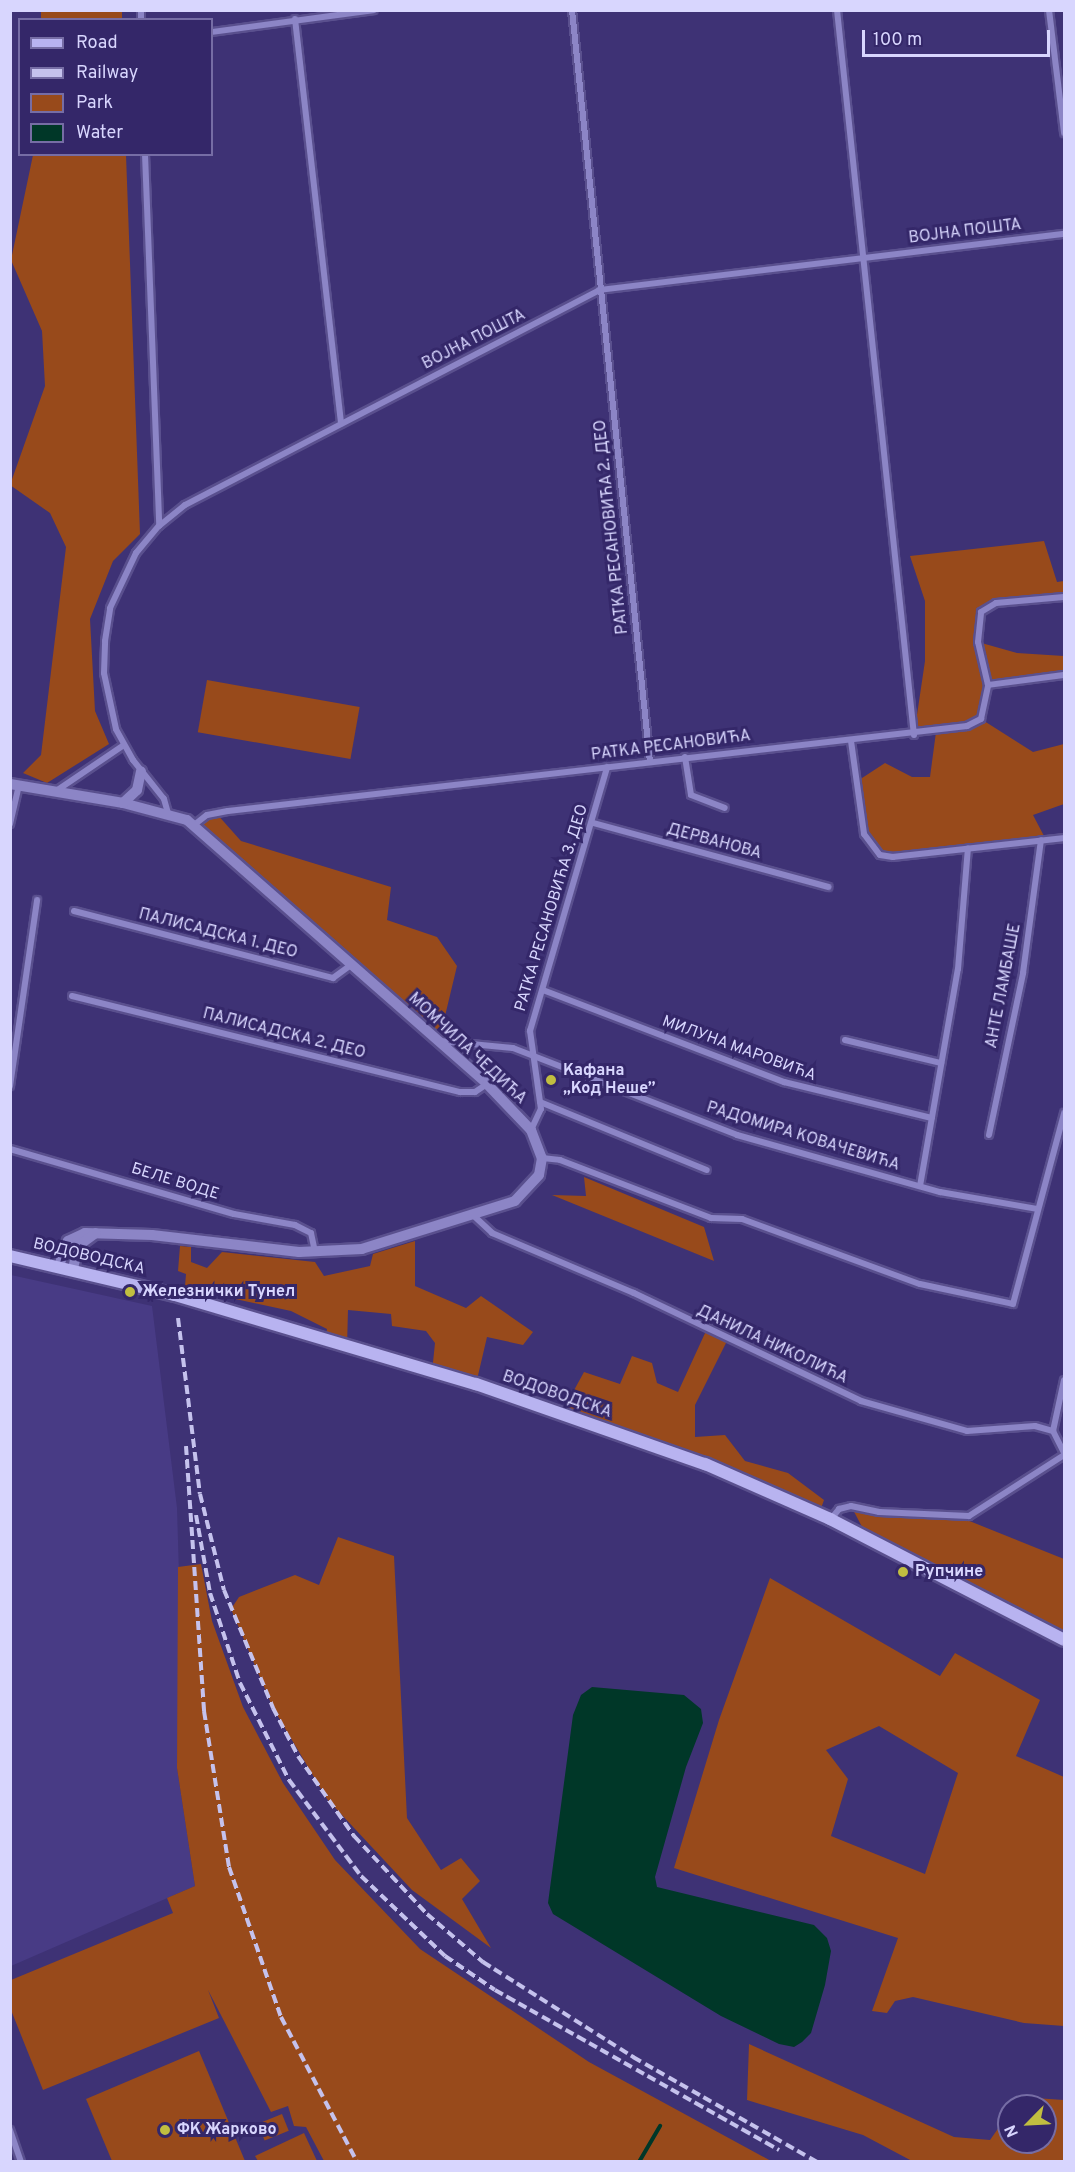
<!DOCTYPE html>
<html>
<head>
<meta charset="utf-8">
<style>
	body { margin:0 }
	#map { position:relative; width:1075px; height:2172px; overflow:hidden; background:#3e3275; font-family:Overpass,sans-serif }
	div>[style] { position:absolute }
	[style*='--x'] { left:calc(var(--x)*1px); top:calc(var(--y)*1px); width:calc(var(--w)*1px); rotate:calc(var(--a)*1deg) }
	.built>* { inset:0; background:#483b85 }
	.green>* { inset:0; background:#984a1b; transform-origin:0 0 }
	.water>* { inset:0; background:#003728 }
	.stream>* { height:4px; margin:-2px; padding:0 2px; transform-origin:2px; border-radius:2px; background:#003728 }
	.roads { filter:drop-shadow(2px 0 #5a508e) drop-shadow(-2px 0 #5a508e) drop-shadow(0 2px #5a508e) drop-shadow(0 -2px #5a508e) }
	.minor>* { height:6px; margin:-3px; padding:0 3px; transform-origin:3px; border-radius:3px; background:#8c85c6 }
	.tertiary>* { height:10px; margin:-5px; padding:0 5px; transform-origin:5px; border-radius:5px; background:#8c85c6 }
	.secondary>* { height:12px; margin:-6px; padding:0 6px; transform-origin:6px; border-radius:6px; background:#b8b3f0 }
	.rail>* { height:4px; margin-top:-2px; transform-origin:0; background:repeating-linear-gradient(90deg,#c5c2ed 0 9px,transparent 0 13.5px) }
	.dots>* { width:16px; height:16px; translate:-50% -50%; box-sizing:border-box; border:3px solid #342769; border-radius:50% }
	span { translate:-50% -50%; white-space:nowrap; text-align:center; line-height:1.15; -webkit-text-stroke:6px #342769; paint-order:stroke }
	.street-label { font-size:16px; color:#d8d6fe }
	.poi-label { font-size:16px; color:#d8d6fe; font-weight:700 }
	.left { translate:0 -50%; text-align:left }
	.frame { position:absolute; inset:0; border:12px solid #d8d6fe; pointer-events:none }
	.legend { position:absolute; left:18px; top:18px; width:195px; height:138px; box-sizing:border-box; background:#342769; border:2px solid #766da5; margin:0; padding:8px 10px; list-style:none; font-size:18px; color:#d8d6fe }
	.legend li { display:flex; align-items:center; gap:12px; height:30px }
	.legend b { width:30px; border:2px solid #766da5 }
	.north { position:absolute; left:997px; top:2094px; width:60px; height:60px; box-sizing:border-box; background:#342769; border:2px solid #766da5; border-radius:50%; rotate:246deg; font-size:16px; font-weight:700; line-height:24px; text-align:center; color:#d8d6fe }
	.north::after { content:''; display:block; margin:auto; width:21px; height:27px; background:#c1be40; clip-path:polygon(50% 0,100% 100%,50% 72%,0 100%) }
	.scale { position:absolute; left:862px; top:30px; width:188px; height:27px; box-sizing:border-box; border:3px solid #d8d6fe; border-top:0; padding-left:8px; font-size:18px; line-height:21px; white-space:nowrap; color:#d8d6fe; -webkit-text-stroke:4px #342769; paint-order:stroke }
</style>
</head>
<body>
<div id="map">
	<div class="built">
		<i style="clip-path:polygon(11px 1275px,152px 1306px,177px 1508px,181px 1641px,177px 1768px,195px 1886px,11px 1966px)"></i>
	</div>
	<div class="green">
		<i style="left:41px;top:11px;width:81px;height:8px"></i>
		<i style="clip-path:polygon(33px 155px,126px 155px,140px 534px,113px 561px,90px 619px,95px 711px,109px 744px,47px 783px,23px 773px,41px 755px,66px 547px,50px 513px,10px 485px,45px 386px,42px 331px,11px 260px)"></i>
		<i style="clip-path:polygon(1044px 541px,1057px 582px,1064px 581px,1064px 597px,996px 603px,981px 612px,976px 621px,978px 642px,1017px 653px,1064px 656px,1064px 675px,988px 685px,981px 719px,1033px 752px,1064px 744px,1064px 804px,1033px 815px,1044px 836px,1064px 833px,1064px 838px,893px 857px,880px 855px,867px 842px,859px 780px,885px 763px,912px 777px,930px 777px,936px 732px,914px 735px,925px 661px,925px 601px,910px 556px)"></i>
		<i style="left:207px;top:680px;width:155px;height:53px;rotate:10deg"></i>
		<i style="clip-path:polygon(216px 813px,241px 841px,391px 887px,387px 920px,437px 937px,457px 966px,439px 1041px,194px 825px)"></i>
		<i style="clip-path:polygon(584px 1177px,704px 1227px,714px 1261px,552px 1195px,586px 1196px)"></i>
		<i style="clip-path:polygon(415px 1241px,415px 1286px,466px 1308px,481px 1296px,533px 1332px,523px 1345px,487px 1337px,476px 1384px,432px 1372px,435px 1343px,426px 1331px,392px 1326px,391px 1314px,348px 1310px,347px 1347px,325px 1340px,327px 1329px,291px 1311px,194px 1290px,185px 1286px,186px 1274px,178px 1271px,180px 1246px,191px 1247px,191px 1262px,207px 1268px,222px 1252px,315px 1262px,324px 1276px,370px 1266px,373px 1254px)"></i>
		<i style="clip-path:polygon(706px 1331px,727px 1341px,695px 1405px,695px 1437px,725px 1435px,745px 1461px,788px 1473px,824px 1500px,819px 1514px,561px 1414px,584px 1372px,620px 1384px,632px 1356px,652px 1363px,657px 1383px,678px 1392px)"></i>
		<i style="clip-path:polygon(851px 1506px,962px 1518px,1064px 1559px,1064px 1640px,869px 1540px)"></i>
		<i style="clip-path:polygon(338px 1537px,394px 1556px,407px 1818px,441px 1870px,461px 1858px,480px 1881px,462px 1899px,491px 1948px,412px 1890px,327px 1799px,273px 1708px,231px 1609px,239px 1597px,295px 1575px,319px 1585px)"></i>
		<i style="clip-path:polygon(201px 1564px,212px 1621px,243px 1707px,283px 1783px,335px 1860px,420px 1949px,589px 2062px,771px 2161px,324px 2161px,306px 2127px,294px 2126px,288px 2106px,271px 2112px,208px 1990px,219px 2018px,43px 2090px,11px 2010px,11px 1980px,173px 1913px,167px 1898px,195px 1886px,177px 1768px,178px 1567px)"></i>
		<i style="clip-path:polygon(evenodd,770px 1578px,940px 1676px,955px 1653px,1040px 1700px,1016px 1756px,1064px 1777px,1064px 2026px,1024px 2023px,913px 1997px,895px 2001px,887px 2013px,872px 2011px,898px 1938px,674px 1868px,719px 1720px,770px 1578px,879px 1726px,958px 1773px,925px 1874px,831px 1836px,848px 1779px,826px 1750px,879px 1726px)"></i>
		<i style="clip-path:polygon(749px 2044px,954px 2137px,990px 2140px,1009px 2113px,1009px 2142px,1045px 2142px,1045px 2106px,1014px 2106px,1020px 2097px,1064px 2100px,1064px 2161px,912px 2161px,863px 2135px,747px 2100px)"></i>
		<i style="clip-path:polygon(199px 2051px,245px 2161px,112px 2161px,86px 2099px)"></i>
		<i style="left:282px;top:2114px;width:18px;height:26px;rotate:68deg"></i>
		<i style="clip-path:polygon(304px 2133px,317px 2161px,258px 2161px,255px 2156px)"></i>
	</div>
	<div class="water">
		<i style="clip-path:polygon(592px 1687px,684px 1695px,701px 1709px,703px 1723px,686px 1767px,655px 1877px,657px 1887px,814px 1925px,827px 1938px,831px 1951px,825px 1985px,811px 2033px,802px 2042px,794px 2047px,779px 2044px,721px 2016px,553px 1914px,548px 1903px,573px 1715px,581px 1695px)"></i>
	</div>
	<div class="stream">
		<i style="--x:639;--y:2162;--w:42;--a:-59.7"></i>
	</div>
	<div class="roads">
		<div class="minor">
			<i style="--x:141;--y:10;--w:10;--a:90"></i>
			<i style="--x:572;--y:10;--w:756;--a:84.08"></i>
			<i style="--x:837;--y:10;--w:729;--a:83.94"></i>
			<i style="--x:1049;--y:10;--w:124;--a:83"></i>
			<i style="--x:295;--y:19;--w:407;--a:83.5"></i>
			<i style="--x:212;--y:32;--w:163;--a:-7.7"></i>
			<i style="--x:145;--y:154;--w:372;--a:87.8"></i>
			<i style="--x:988;--y:685;--w:77;--a:-7.5"></i>
			<i style="--x:851;--y:741;--w:94;--a:82"></i>
			<i style="--x:864;--y:834;--w:26;--a:53"></i>
			<i style="--x:880;--y:855;--w:13;--a:9"></i>
			<i style="--x:893;--y:857;--w:172;--a:-6.3"></i>
			<i style="--x:685;--y:757;--w:38;--a:81"></i>
			<i style="--x:691;--y:795;--w:36;--a:21"></i>
			<i style="--x:56;--y:791;--w:82;--a:-34.1"></i>
			<i style="--x:168;--y:813;--w:15;--a:-106"></i>
			<i style="--x:164;--y:799;--w:50;--a:-128.5"></i>
			<i style="--x:133;--y:760;--w:35;--a:-119"></i>
			<i style="--x:116;--y:729;--w:57;--a:-102.1"></i>
			<i style="--x:104;--y:673;--w:32;--a:-88"></i>
			<i style="--x:105;--y:641;--w:33;--a:-81"></i>
			<i style="--x:110;--y:608;--w:61;--a:-64.7"></i>
			<i style="--x:136;--y:553;--w:35;--a:-50"></i>
			<i style="--x:159;--y:526;--w:33;--a:-39"></i>
			<i style="--x:185;--y:505;--w:466;--a:-27.4"></i>
			<i style="--x:599;--y:290;--w:468;--a:-6.9"></i>
			<i style="--x:593;--y:823;--w:244;--a:15.2"></i>
			<i style="--x:10;--y:824;--w:40;--a:-77"></i>
			<i style="--x:194;--y:825;--w:16;--a:-38"></i>
			<i style="--x:207;--y:815;--w:21;--a:-11"></i>
			<i style="--x:228;--y:811;--w:744;--a:-6.56"></i>
			<i style="--x:967;--y:726;--w:16;--a:-27"></i>
			<i style="--x:981;--y:719;--w:35;--a:-78"></i>
			<i style="--x:988;--y:685;--w:44;--a:-103.1"></i>
			<i style="--x:978;--y:642;--w:30;--a:-84"></i>
			<i style="--x:981;--y:612;--w:17;--a:-31"></i>
			<i style="--x:996;--y:603;--w:68;--a:-5"></i>
			<i style="--x:74;--y:911;--w:268;--a:14.5"></i>
			<i style="--x:333;--y:978;--w:24;--a:-36"></i>
			<i style="--x:543;--y:990;--w:258;--a:20.9"></i>
			<i style="--x:784;--y:1082;--w:152;--a:13.7"></i>
			<i style="--x:72;--y:996;--w:400;--a:13.9"></i>
			<i style="--x:460;--y:1092;--w:15;--a:0"></i>
			<i style="--x:475;--y:1092;--w:14;--a:-34"></i>
			<i style="--x:845;--y:1040;--w:99;--a:13.5"></i>
			<i style="--x:440;--y:1041;--w:73;--a:5.5"></i>
			<i style="--x:513;--y:1048;--w:240;--a:21.2"></i>
			<i style="--x:737;--y:1135;--w:211;--a:15.7"></i>
			<i style="--x:940;--y:1192;--w:98;--a:9.9"></i>
			<i style="--x:10;--y:1086;--w:188;--a:-81.7"></i>
			<i style="--x:540;--y:1102;--w:180;--a:22.2"></i>
			<i style="--x:531;--y:1130;--w:23;--a:-65"></i>
			<i style="--x:541;--y:1109;--w:79;--a:-98"></i>
			<i style="--x:530;--y:1031;--w:275;--a:-73.7"></i>
			<i style="--x:989;--y:1135;--w:166;--a:-78.1"></i>
			<i style="--x:1023;--y:973;--w:134;--a:-82.3"></i>
			<i style="--x:10;--y:1149;--w:233;--a:16.2"></i>
			<i style="--x:234;--y:1214;--w:62;--a:10.2"></i>
			<i style="--x:295;--y:1225;--w:18;--a:27"></i>
			<i style="--x:311;--y:1233;--w:19;--a:78"></i>
			<i style="--x:542;--y:1158;--w:18;--a:6"></i>
			<i style="--x:560;--y:1160;--w:162;--a:21"></i>
			<i style="--x:711;--y:1218;--w:31;--a:2"></i>
			<i style="--x:742;--y:1219;--w:189;--a:20.1"></i>
			<i style="--x:920;--y:1284;--w:95;--a:12.1"></i>
			<i style="--x:1013;--y:1304;--w:198;--a:-75"></i>
			<i style="--x:920;--y:1186;--w:220;--a:-80.1"></i>
			<i style="--x:958;--y:969;--w:121;--a:-85.3"></i>
			<i style="--x:474;--y:1216;--w:25;--a:43"></i>
			<i style="--x:492;--y:1233;--w:154;--a:22.9"></i>
			<i style="--x:634;--y:1293;--w:251;--a:25.4"></i>
			<i style="--x:861;--y:1401;--w:110;--a:15.8"></i>
			<i style="--x:967;--y:1431;--w:68;--a:-4.2"></i>
			<i style="--x:1035;--y:1426;--w:19;--a:16"></i>
			<i style="--x:1053;--y:1431;--w:25;--a:63"></i>
			<i style="--x:1053;--y:1431;--w:52;--a:-77.8"></i>
			<i style="--x:831;--y:1519;--w:13;--a:-51"></i>
			<i style="--x:839;--y:1509;--w:12;--a:-14"></i>
			<i style="--x:851;--y:1506;--w:29;--a:12"></i>
			<i style="--x:879;--y:1512;--w:90;--a:2.5"></i>
			<i style="--x:969;--y:1516;--w:113;--a:-32.7"></i>
			<i style="--x:10;--y:2130;--w:34;--a:71"></i>
		</div>
		<div class="tertiary">
			<i style="--x:10;--y:784;--w:115;--a:9.5"></i>
			<i style="--x:123;--y:803;--w:66;--a:14.9"></i>
			<i style="--x:187;--y:820;--w:400;--a:41.3"></i>
			<i style="--x:487;--y:1084;--w:64;--a:46.3"></i>
			<i style="--x:531;--y:1130;--w:30;--a:69"></i>
			<i style="--x:542;--y:1158;--w:17;--a:100"></i>
			<i style="--x:539;--y:1175;--w:35;--a:133"></i>
			<i style="--x:515;--y:1201;--w:160;--a:162.6"></i>
			<i style="--x:362;--y:1249;--w:63;--a:177.3"></i>
			<i style="--x:299;--y:1252;--w:148;--a:-173.4"></i>
			<i style="--x:152;--y:1235;--w:67;--a:-178.3"></i>
			<i style="--x:85;--y:1233;--w:19;--a:155"></i>
			<i style="--x:68;--y:1241;--w:27;--a:110"></i>
			<i style="--x:123;--y:803;--w:19;--a:-43"></i>
			<i style="--x:137;--y:790;--w:19;--a:-78"></i>
			<i style="--x:73;--y:1269;--w:24;--a:-78"></i>
			<i style="--x:78;--y:1246;--w:22;--a:-36"></i>
		</div>
		<div class="secondary">
			<i style="--x:10;--y:1256;--w:170;--a:13.3"></i>
			<i style="--x:175;--y:1295;--w:314;--a:16.5"></i>
			<i style="--x:476;--y:1384;--w:243;--a:19.3"></i>
			<i style="--x:705;--y:1464;--w:137;--a:23.7"></i>
			<i style="--x:830;--y:1519;--w:263;--a:27.3"></i>
		</div>
	</div>
	<div class="rail">
		<i style="--x:178;--y:1318;--w:177;--a:82.9"></i>
		<i style="--x:200;--y:1494;--w:99;--a:76"></i>
		<i style="--x:224;--y:1590;--w:128;--a:67.4"></i>
		<i style="--x:273;--y:1708;--w:54;--a:62.5"></i>
		<i style="--x:298;--y:1756;--w:98;--a:55"></i>
		<i style="--x:354;--y:1836;--w:107;--a:46.9"></i>
		<i style="--x:427;--y:1914;--w:74;--a:40.6"></i>
		<i style="--x:483;--y:1962;--w:178;--a:32.3"></i>
		<i style="--x:633;--y:2057;--w:212;--a:29.7"></i>
		<i style="--x:186;--y:1446;--w:266;--a:86.1"></i>
		<i style="--x:204;--y:1711;--w:158;--a:80.9"></i>
		<i style="--x:229;--y:1867;--w:159;--a:70.9"></i>
		<i style="--x:281;--y:2017;--w:164;--a:62.3"></i>
		<i style="--x:196;--y:1515;--w:79;--a:79.8"></i>
		<i style="--x:210;--y:1593;--w:95;--a:71.6"></i>
		<i style="--x:240;--y:1683;--w:109;--a:63.2"></i>
		<i style="--x:289;--y:1780;--w:120;--a:53.1"></i>
		<i style="--x:361;--y:1876;--w:116;--a:43.6"></i>
		<i style="--x:445;--y:1956;--w:60;--a:34.2"></i>
		<i style="--x:495;--y:1990;--w:326;--a:29.4"></i>
	</div>
	<div class="dots">
		<i style="left:551px;top:1080px;background:#c1be40"></i>
		<i style="left:130px;top:1292px;background:#c1be40"></i>
		<i style="left:903px;top:1572px;background:#c1be40"></i>
		<i style="left:165px;top:2130px;background:#c1be40"></i>
	</div>
	<div class="street-label">
		<span style="left:965px;top:232px;rotate:-7deg">ВОЈНА ПОШТА</span>
		<span style="left:474px;top:340px;rotate:-27deg">ВОЈНА ПОШТА</span>
		<span style="left:612px;top:527px;rotate:-96deg">РАТКА РЕСАНОВИЋА 2. ДЕО</span>
		<span style="left:671px;top:746px;rotate:-7deg">РАТКА РЕСАНОВИЋА</span>
		<span style="left:714px;top:842px;rotate:15deg">ДЕРВАНОВА</span>
		<span style="left:552px;top:908px;rotate:-73deg">РАТКА РЕСАНОВИЋА 3. ДЕО</span>
		<span style="left:218px;top:934px;rotate:14deg">ПАЛИСАДСКА 1. ДЕО</span>
		<span style="left:1004px;top:986px;rotate:-79deg">АНТЕ ЛАМБАШЕ</span>
		<span style="left:284px;top:1034px;rotate:14deg">ПАЛИСАДСКА 2. ДЕО</span>
		<span style="left:467px;top:1049px;rotate:43deg">МОМЧИЛА ЧЕДИЋА</span>
		<span style="left:739px;top:1049px;rotate:20deg">МИЛУНА МАРОВИЋА</span>
		<span style="left:803px;top:1137px;rotate:17deg">РАДОМИРА КОВАЧЕВИЋА</span>
		<span style="left:175px;top:1182px;rotate:17deg">БЕЛЕ ВОДЕ</span>
		<span style="left:89px;top:1257px;rotate:13deg">ВОДОВОДСКА</span>
		<span style="left:772px;top:1345px;rotate:25deg">ДАНИЛА НИКОЛИЋА</span>
		<span style="left:557px;top:1395px;rotate:19deg">ВОДОВОДСКА</span>
	</div>
	<div class="poi-label">
		<span class="left" style="left:563px;top:1080px">Кафана<br>„Код Неше”</span>
		<span class="left" style="left:142px;top:1292px">Железнички Тунел</span>
		<span class="left" style="left:915px;top:1572px">Рупчине</span>
		<span class="left" style="left:177px;top:2130px">ФК Жарково</span>
	</div>
	<div class="frame"></div>
	<ul class="legend">
	<li><b style="height:8px;background:#b8b3f0"></b>Road</li>
	<li><b style="height:8px;background:#c5c2ed"></b>Railway</li>
	<li><b style="height:16px;background:#984a1b"></b>Park</li>
	<li><b style="height:16px;background:#003728"></b>Water</li>
	</ul>
	<div class="north">N</div>
	<div class="scale">100 m</div>
</div>
</body>
</html>
